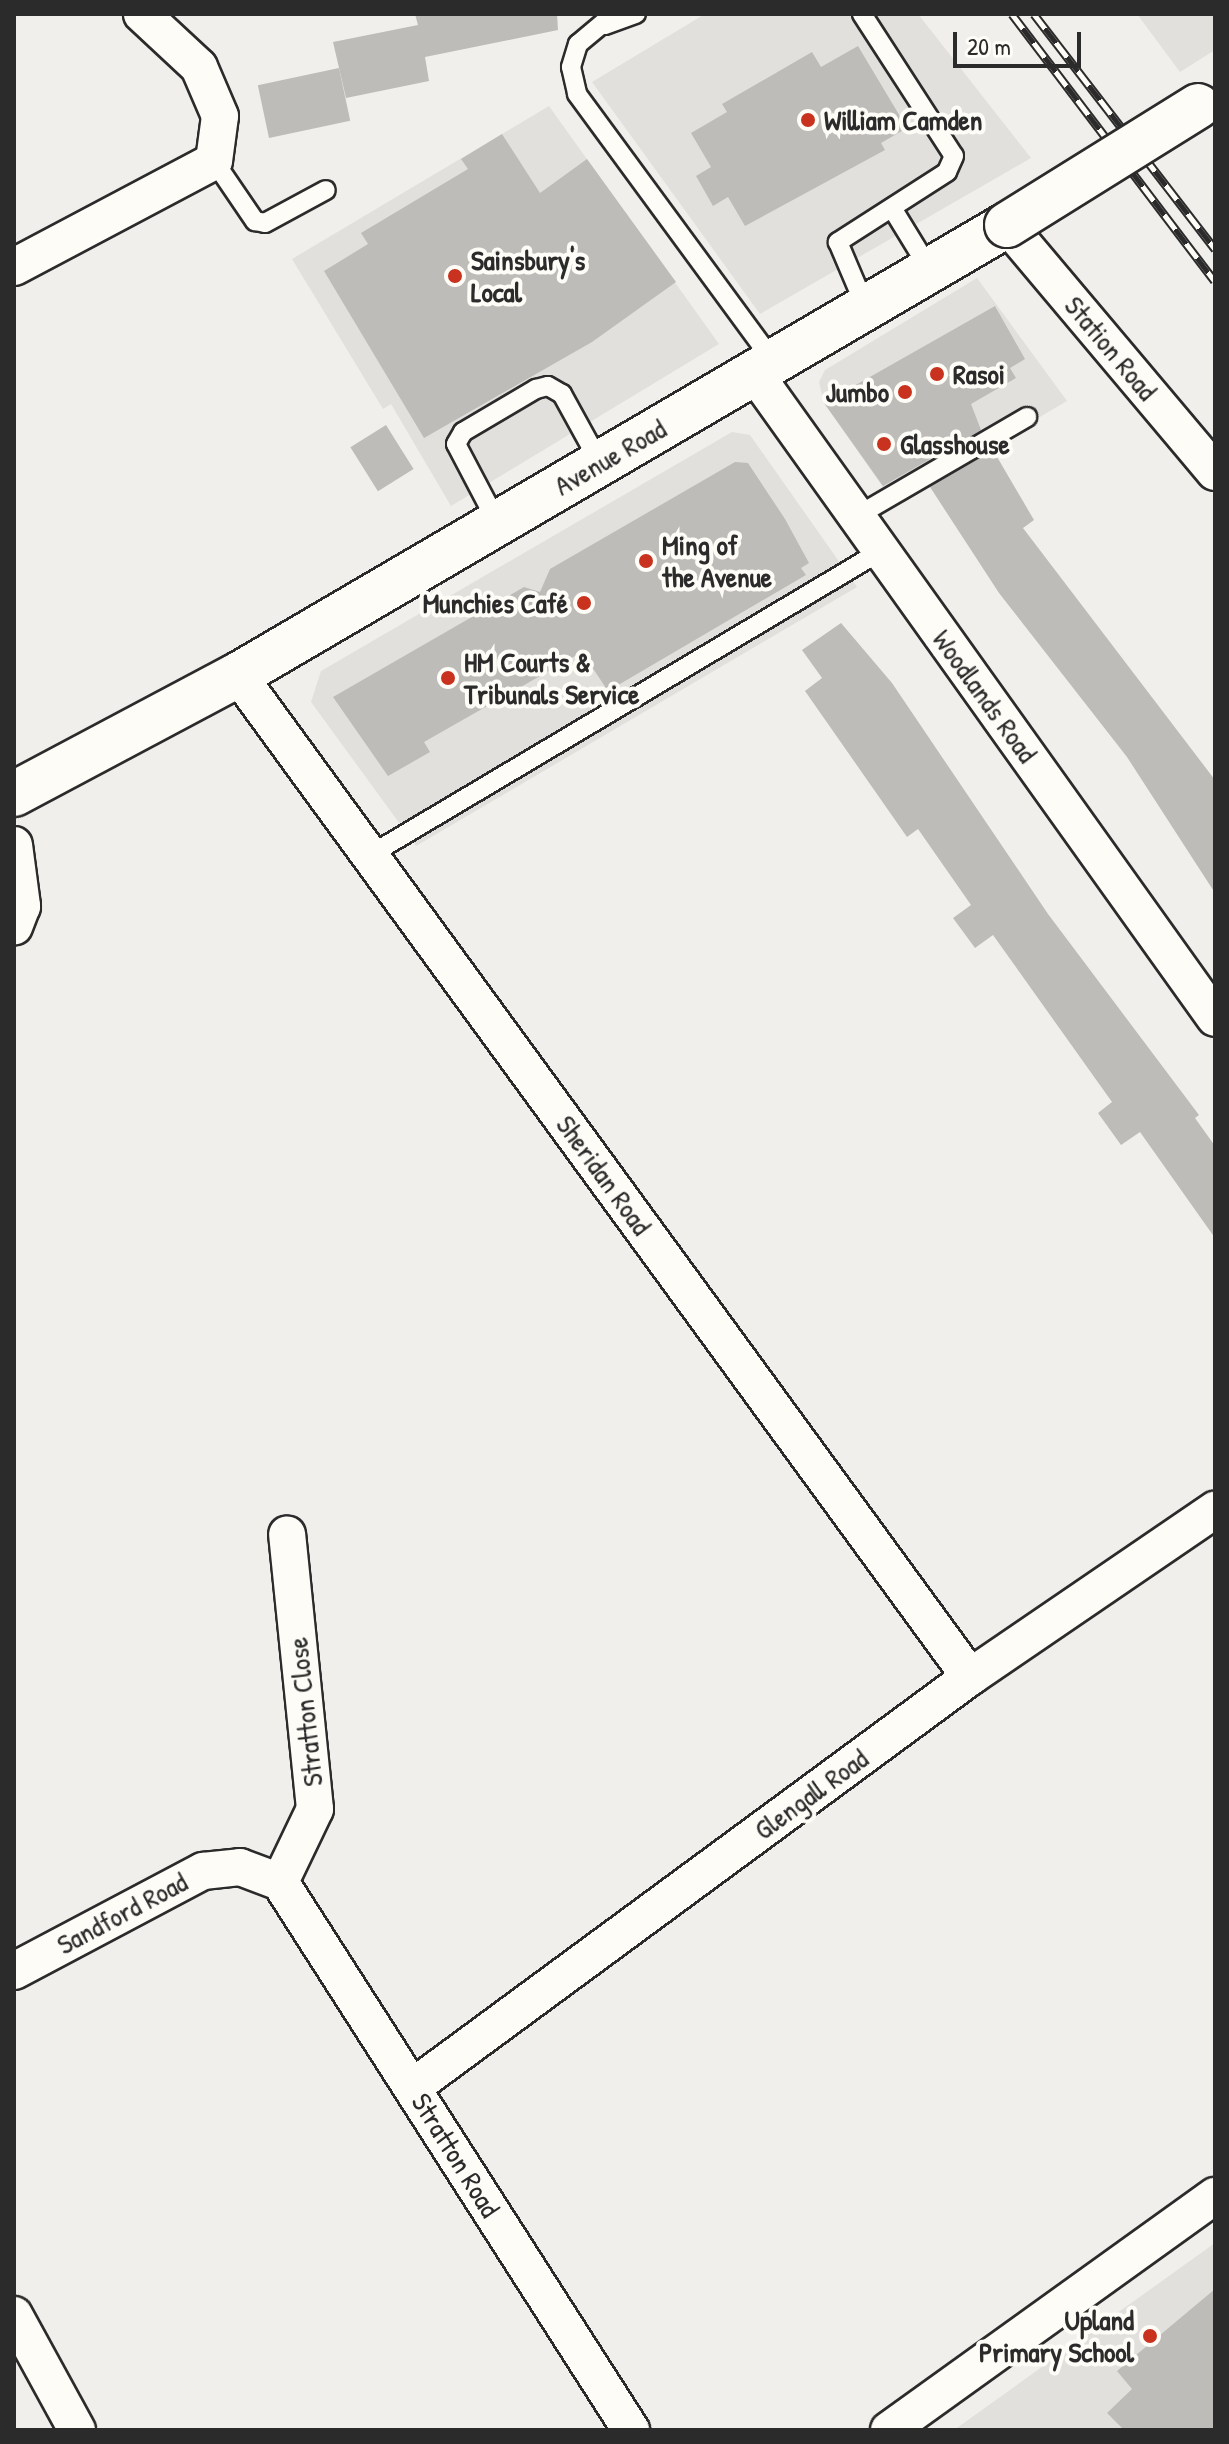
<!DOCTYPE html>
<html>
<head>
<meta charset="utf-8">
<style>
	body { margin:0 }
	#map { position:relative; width:1229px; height:2444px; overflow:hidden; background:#f0efeb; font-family:"Patrick Hand",sans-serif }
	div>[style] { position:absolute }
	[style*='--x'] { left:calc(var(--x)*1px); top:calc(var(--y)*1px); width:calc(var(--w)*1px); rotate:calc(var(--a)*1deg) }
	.built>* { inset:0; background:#e1e0dc }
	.building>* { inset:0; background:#bdbcb8; transform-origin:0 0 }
	.roads { filter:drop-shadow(2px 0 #2b2b2b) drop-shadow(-2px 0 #2b2b2b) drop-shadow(0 2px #2b2b2b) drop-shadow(0 -2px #2b2b2b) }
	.lane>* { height:18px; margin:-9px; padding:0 9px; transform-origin:9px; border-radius:9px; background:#fdfcf7 }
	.street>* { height:36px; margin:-18px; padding:0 18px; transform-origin:18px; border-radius:18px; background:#fdfcf7 }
	.secondary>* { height:44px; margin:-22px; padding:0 22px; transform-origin:22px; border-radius:22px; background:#fdfcf7 }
	.rail>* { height:9px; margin-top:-4.5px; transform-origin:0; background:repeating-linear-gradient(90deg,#fdfcf7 0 18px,#2b2b2b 0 36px); box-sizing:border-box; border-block:2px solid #2b2b2b }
	.bridges { filter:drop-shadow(2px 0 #2b2b2b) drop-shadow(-2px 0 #2b2b2b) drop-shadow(0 2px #2b2b2b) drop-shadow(0 -2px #2b2b2b) }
	.secondary-bridge>* { height:44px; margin:-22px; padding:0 22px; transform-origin:22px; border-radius:22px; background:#fdfcf7 }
	.dots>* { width:22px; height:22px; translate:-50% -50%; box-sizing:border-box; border:4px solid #fdfcf7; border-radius:50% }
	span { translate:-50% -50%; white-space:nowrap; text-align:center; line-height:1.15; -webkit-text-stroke:8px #fdfcf7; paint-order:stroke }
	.poi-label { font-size:28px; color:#2b2b2b; font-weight:700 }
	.left { translate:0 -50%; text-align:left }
	.right { translate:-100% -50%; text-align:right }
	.street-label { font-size:28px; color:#2b2b2b }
	.frame { position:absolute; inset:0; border:16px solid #2b2b2b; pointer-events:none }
	.scale { position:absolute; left:953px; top:32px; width:128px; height:36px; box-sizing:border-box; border:4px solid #2b2b2b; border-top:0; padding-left:10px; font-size:24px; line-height:28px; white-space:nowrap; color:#2b2b2b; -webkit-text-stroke:6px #fdfcf7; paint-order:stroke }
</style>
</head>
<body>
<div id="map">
	<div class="built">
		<i style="clip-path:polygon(705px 14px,918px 14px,1031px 158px,760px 314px,592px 82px)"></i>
		<i style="clip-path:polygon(1137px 14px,1215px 14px,1215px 50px,1180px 72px)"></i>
		<i style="clip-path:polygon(549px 106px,719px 344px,451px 506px,391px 404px,383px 409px,292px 259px)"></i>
		<i style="clip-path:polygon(977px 278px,1067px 401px,894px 503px,824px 403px,819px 382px,825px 370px)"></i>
		<i style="clip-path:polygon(732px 432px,750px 435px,857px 587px,416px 846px,311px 702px,321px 671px)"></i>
		<i style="clip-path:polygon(1215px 2243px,1215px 2430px,954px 2430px)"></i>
	</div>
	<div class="building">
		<i style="clip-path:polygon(415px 14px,557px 14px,558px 30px,425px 57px,429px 81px,346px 98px,333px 42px,418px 25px)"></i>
		<i style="clip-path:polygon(858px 46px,907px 128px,881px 143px,885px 150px,745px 226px,728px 197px,713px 206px,696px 176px,711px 167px,691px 133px,727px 112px,722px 104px,812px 52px,821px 67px)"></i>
		<i style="left:339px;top:68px;width:54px;height:83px;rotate:78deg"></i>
		<i style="clip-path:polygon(502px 134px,540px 193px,587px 159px,676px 282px,592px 342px,424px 438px,324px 271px,368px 244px,361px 233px,468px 169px,461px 159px)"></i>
		<i style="clip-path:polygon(995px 306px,1025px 359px,1010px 368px,1016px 378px,971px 404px,981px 430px,883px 486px,824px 403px)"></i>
		<i style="left:386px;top:425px;width:52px;height:42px;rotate:58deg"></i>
		<i style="clip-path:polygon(993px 450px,1034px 520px,1023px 528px,1215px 780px,1215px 893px,1127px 757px,999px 593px,930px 487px)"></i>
		<i style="clip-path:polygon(735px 462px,748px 463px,785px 519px,809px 563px,801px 568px,806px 575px,608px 691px,582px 652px,424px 742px,430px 752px,388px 776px,333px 697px,524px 587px,540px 592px,550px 569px)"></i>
		<i style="clip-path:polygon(841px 623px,892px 683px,1048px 914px,1199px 1115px,1195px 1118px,1215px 1146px,1215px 1238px,1140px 1132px,1121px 1145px,1098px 1113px,1112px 1102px,993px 935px,975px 948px,953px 918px,971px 905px,918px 829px,907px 837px,805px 691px,822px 678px,802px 650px)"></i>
		<i style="clip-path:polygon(1215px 2289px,1215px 2430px,1124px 2430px,1107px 2413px,1132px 2389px,1117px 2371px)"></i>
	</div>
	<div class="roads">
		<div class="lane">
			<i style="--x:614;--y:14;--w:47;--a:140.2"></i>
			<i style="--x:578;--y:44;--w:24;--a:107"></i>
			<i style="--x:571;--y:67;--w:28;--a:77"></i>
			<i style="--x:577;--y:94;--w:333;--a:53.7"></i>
			<i style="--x:862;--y:14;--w:169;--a:57.1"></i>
			<i style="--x:954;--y:156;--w:17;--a:114"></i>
			<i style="--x:947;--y:172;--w:130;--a:147.3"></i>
			<i style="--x:838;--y:242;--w:72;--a:67"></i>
			<i style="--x:605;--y:25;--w:33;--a:-20"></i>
			<i style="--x:214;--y:161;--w:73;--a:55.7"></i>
			<i style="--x:255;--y:221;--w:10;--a:11"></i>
			<i style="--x:265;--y:223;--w:69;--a:-28.4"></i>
			<i style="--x:892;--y:208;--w:73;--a:58.5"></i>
			<i style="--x:857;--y:516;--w:197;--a:-30.2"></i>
			<i style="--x:497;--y:522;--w:88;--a:-117.7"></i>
			<i style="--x:456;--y:444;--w:14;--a:-60"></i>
			<i style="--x:463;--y:432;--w:85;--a:-30.5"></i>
			<i style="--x:536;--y:389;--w:12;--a:-14"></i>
			<i style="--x:548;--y:386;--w:16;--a:30"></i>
			<i style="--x:562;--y:394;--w:79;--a:61.2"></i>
			<i style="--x:370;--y:855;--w:595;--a:-30.75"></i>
		</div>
		<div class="street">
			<i style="--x:1007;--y:225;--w:323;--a:49.9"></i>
			<i style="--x:14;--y:267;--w:226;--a:-27.9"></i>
			<i style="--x:214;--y:161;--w:45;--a:-82.4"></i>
			<i style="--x:220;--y:116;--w:53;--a:-113.2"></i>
			<i style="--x:199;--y:67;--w:78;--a:-137.1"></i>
			<i style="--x:755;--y:374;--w:791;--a:54.46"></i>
			<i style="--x:238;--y:675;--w:1241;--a:53.85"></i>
			<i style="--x:14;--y:845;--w:62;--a:82.5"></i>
			<i style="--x:22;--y:906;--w:22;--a:111"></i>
			<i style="--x:280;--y:1882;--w:651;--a:57.36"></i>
			<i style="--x:280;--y:1882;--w:81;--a:-64.4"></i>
			<i style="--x:315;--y:1809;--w:276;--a:-95.8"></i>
			<i style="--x:14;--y:1971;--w:214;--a:-27.9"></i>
			<i style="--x:203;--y:1871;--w:37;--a:-6"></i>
			<i style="--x:240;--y:1867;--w:43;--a:20.6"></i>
			<i style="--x:413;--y:2087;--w:692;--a:-36.36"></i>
			<i style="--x:970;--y:1677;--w:297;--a:-34.3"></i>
			<i style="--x:14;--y:2315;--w:131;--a:61.3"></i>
			<i style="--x:889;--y:2430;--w:401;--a:-35.7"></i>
		</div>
		<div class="secondary">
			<i style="--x:14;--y:794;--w:254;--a:-28"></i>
			<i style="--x:238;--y:675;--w:891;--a:-30.34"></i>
		</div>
	</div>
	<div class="rail">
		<i style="--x:1012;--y:14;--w:335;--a:52.8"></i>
		<i style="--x:1034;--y:14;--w:297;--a:52.4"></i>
	</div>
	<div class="bridges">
		<div class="secondary-bridge">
			<i style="--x:1007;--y:225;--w:225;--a:-31.9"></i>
		</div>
	</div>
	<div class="dots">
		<i style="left:808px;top:120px;background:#c8321e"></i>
		<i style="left:455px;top:276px;background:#c8321e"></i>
		<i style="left:937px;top:374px;background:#c8321e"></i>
		<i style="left:905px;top:392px;background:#c8321e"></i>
		<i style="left:884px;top:444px;background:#c8321e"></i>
		<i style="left:646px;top:561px;background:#c8321e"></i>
		<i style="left:584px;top:603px;background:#c8321e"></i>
		<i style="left:448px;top:678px;background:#c8321e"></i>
		<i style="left:1150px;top:2336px;background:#c8321e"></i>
	</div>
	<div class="poi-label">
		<span class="left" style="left:824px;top:120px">William Camden</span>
		<span class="left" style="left:471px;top:276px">Sainsbury's<br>Local</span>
		<span class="left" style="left:953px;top:374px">Rasoi</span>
		<span class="right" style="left:889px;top:392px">Jumbo</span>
		<span class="left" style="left:900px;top:444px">Glasshouse</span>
		<span class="left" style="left:662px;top:561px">Ming of<br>the Avenue</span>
		<span class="right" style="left:568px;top:603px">Munchies Café</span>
		<span class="left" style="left:464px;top:678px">HM Courts &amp;<br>Tribunals Service</span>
		<span class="right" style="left:1134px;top:2336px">Upland<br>Primary School</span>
	</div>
	<div class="street-label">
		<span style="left:1111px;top:348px;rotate:50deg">Station Road</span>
		<span style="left:610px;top:457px;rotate:-30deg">Avenue Road</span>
		<span style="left:985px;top:696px;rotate:54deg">Woodlands Road</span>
		<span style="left:604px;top:1175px;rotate:54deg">Sheridan Road</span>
		<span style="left:305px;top:1712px;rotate:-96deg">Stratton Close</span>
		<span style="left:811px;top:1794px;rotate:-36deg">Glengall Road</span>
		<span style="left:122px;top:1913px;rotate:-28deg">Sandford Road</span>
		<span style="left:456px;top:2155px;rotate:58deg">Stratton Road</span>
	</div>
	<div class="frame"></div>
	<div class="scale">20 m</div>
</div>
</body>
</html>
